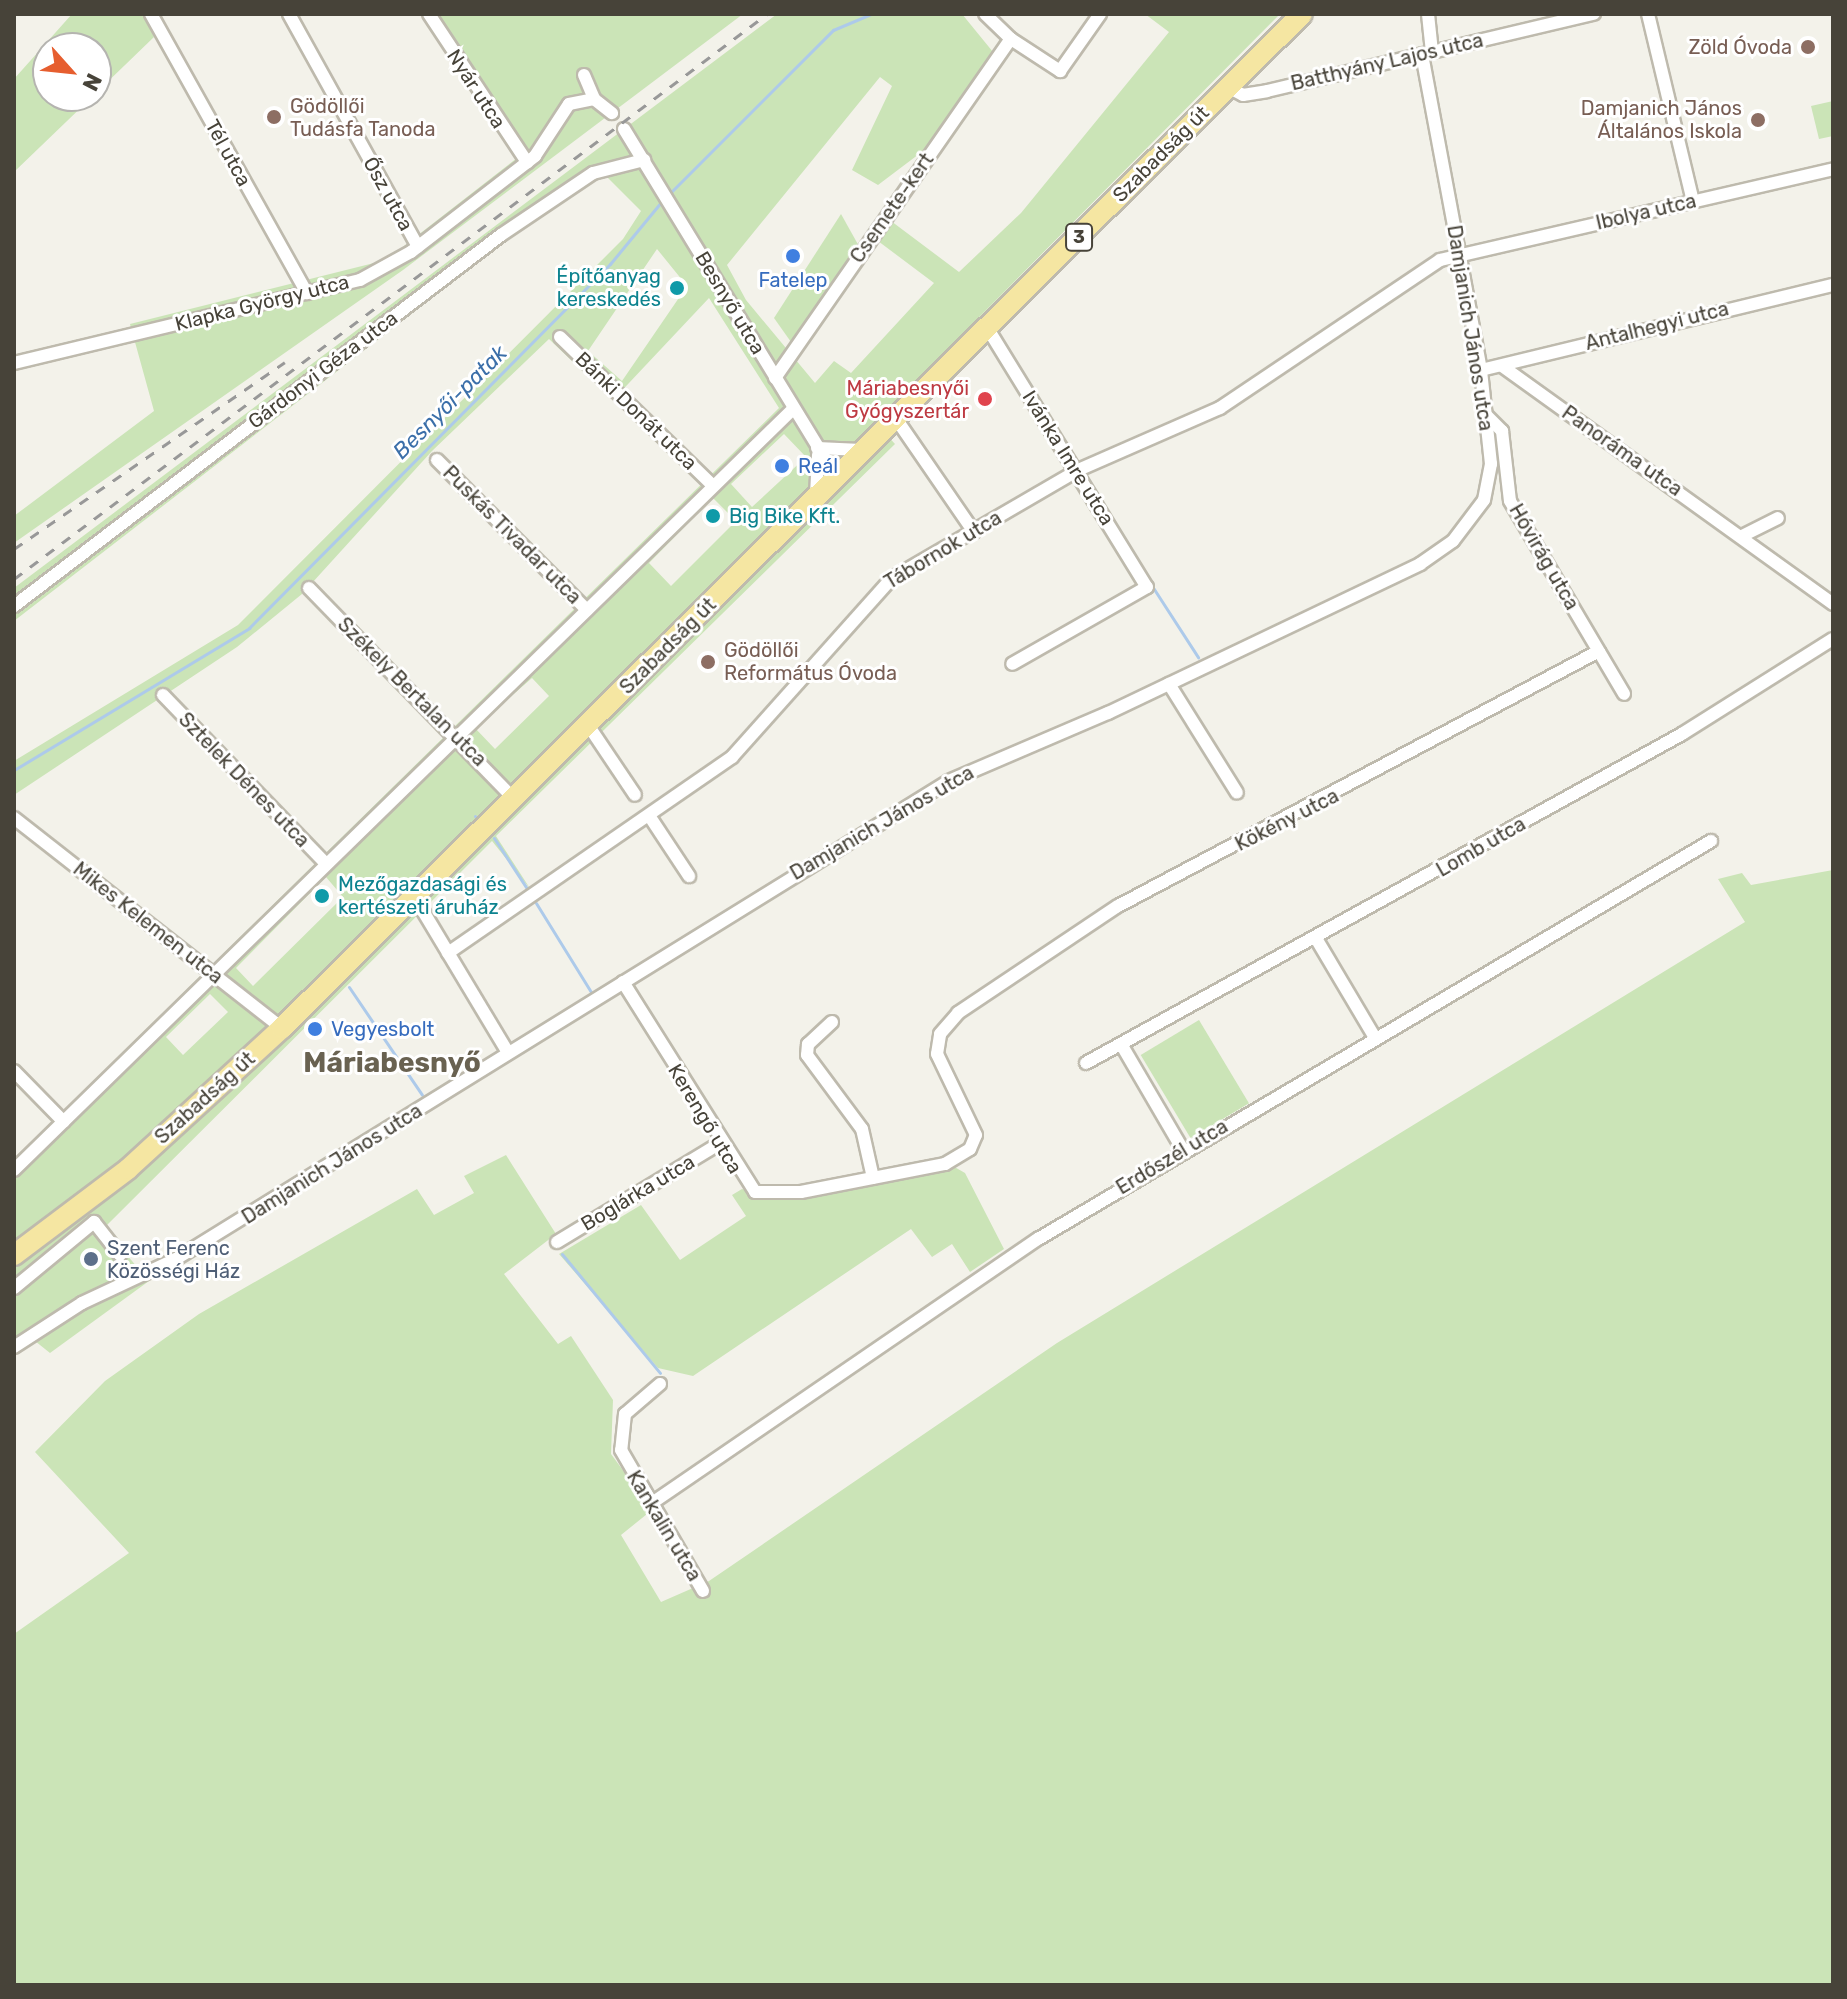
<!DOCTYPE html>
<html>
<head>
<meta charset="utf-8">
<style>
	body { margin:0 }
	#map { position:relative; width:1847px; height:1999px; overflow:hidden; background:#f3f2ea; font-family:Rubik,sans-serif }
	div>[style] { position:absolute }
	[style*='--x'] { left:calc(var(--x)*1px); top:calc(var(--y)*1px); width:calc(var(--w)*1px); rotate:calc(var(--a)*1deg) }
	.green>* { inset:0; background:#cbe4b7; transform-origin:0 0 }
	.stream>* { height:3px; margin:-1.5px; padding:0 1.5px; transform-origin:1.5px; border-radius:1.5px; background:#adcaea }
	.roads { filter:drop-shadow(2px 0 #bebaad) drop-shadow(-2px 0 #bebaad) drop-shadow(0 2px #bebaad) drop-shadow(0 -2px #bebaad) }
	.minor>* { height:12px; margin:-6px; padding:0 6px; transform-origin:6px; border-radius:6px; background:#fff }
	.primary>* { height:20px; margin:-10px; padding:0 10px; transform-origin:10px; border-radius:10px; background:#f5e6a2 }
	.rail>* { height:3px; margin-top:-1.5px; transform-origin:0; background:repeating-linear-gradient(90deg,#989898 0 10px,transparent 0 20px) }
	.dots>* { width:22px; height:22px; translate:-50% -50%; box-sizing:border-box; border:4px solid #fff; border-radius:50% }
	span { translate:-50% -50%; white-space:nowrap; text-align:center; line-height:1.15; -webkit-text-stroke:6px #fff; paint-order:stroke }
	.shield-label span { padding:2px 6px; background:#fff; border:2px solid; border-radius:6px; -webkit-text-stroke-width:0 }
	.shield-label { font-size:18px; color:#474339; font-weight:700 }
	.education-label { font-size:20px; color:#785e54 }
	.right { translate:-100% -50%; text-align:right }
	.left { translate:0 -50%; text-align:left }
	.street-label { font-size:20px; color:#474339 }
	.culture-label { font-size:20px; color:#0d838f }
	.shop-label { font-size:20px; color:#366cbe }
	.health-label { font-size:20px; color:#be3a42 }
	.service-label { font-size:20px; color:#4e5e75 }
	.water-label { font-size:22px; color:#3b6fa9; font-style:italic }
	.district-label { font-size:28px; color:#696251; font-weight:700 }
	.frame { position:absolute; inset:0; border:16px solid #474339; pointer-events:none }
	.north { position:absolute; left:32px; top:32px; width:80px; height:80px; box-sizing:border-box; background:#fff; border:2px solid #b5b4b0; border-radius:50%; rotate:117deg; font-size:22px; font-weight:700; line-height:32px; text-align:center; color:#474339 }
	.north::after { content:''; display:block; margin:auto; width:28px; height:36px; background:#e65e2f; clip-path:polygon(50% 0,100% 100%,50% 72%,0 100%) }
</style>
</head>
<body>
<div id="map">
	<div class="green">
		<i style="clip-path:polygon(72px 14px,144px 14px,154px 37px,96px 93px,96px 48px,48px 48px,48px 96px,93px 96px,14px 172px,14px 79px)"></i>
		<i style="clip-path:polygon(422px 14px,743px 14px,403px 270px,14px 543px,14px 516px,154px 411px,130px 324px,386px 260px,517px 158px)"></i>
		<i style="clip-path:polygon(evenodd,777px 14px,962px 14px,993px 52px,923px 151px,878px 185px,852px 170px,892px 86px,880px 77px,727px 265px,746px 300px,815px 383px,834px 361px,851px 373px,934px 283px,878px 241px,891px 221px,959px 272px,1021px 213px,1169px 32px,1145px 14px,1280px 14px,875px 422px,895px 444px,496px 836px,531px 890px,492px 841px,104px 1228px,149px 1281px,50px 1353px,30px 1337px,14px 1352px,14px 1159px,779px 408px,709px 298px,613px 400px,549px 339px,432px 451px,302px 594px,237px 647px,14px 795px,14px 761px,238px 625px,623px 239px,641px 211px,603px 173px,546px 210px,14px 621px,14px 588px,777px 14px,657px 249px,687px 286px,622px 381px,588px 351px,657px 249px,777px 14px,784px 434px,806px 457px,752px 507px,731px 484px,784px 434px,777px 14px,713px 498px,736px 521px,671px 586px,649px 563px,713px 498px,777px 14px,532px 678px,549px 696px,495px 749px,475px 728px,532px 678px,777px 14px,326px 877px,343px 897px,253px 986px,236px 968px,326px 877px,777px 14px,210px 994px,228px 1012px,183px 1055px,166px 1037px,210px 994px)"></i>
		<i style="clip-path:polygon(1833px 101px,1833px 136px,1819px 139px,1811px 106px)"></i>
		<i style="clip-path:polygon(841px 214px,860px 248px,791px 342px,774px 318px)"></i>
		<i style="clip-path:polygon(1833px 870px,1833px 1985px,14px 1985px,14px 1634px,129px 1553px,35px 1452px,105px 1381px,199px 1314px,417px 1189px,434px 1215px,474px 1193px,464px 1176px,506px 1155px,556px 1234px,504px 1274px,558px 1344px,571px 1336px,613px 1400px,611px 1454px,652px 1510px,621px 1535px,661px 1602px,709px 1581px,1057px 1343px,1745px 922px,1718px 879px,1742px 873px,1751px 885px)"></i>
		<i style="left:1199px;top:1020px;width:97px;height:68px;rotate:59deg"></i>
		<i style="clip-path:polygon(951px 1165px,965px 1173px,1004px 1249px,970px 1272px,952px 1244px,932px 1257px,911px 1229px,693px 1376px,658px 1368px,559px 1254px,641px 1205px,680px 1260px,746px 1216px,732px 1195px,742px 1189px,774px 1200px)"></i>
	</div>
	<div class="stream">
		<i style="--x:667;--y:196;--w:235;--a:-45"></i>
		<i style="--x:833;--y:30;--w:41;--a:-22.8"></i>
		<i style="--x:1085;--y:474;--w:31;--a:59"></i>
		<i style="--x:1152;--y:586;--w:85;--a:57.1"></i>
		<i style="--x:14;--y:770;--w:275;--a:-31.1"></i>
		<i style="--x:249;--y:628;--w:513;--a:-45.24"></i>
		<i style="--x:610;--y:264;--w:82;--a:-50.5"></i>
		<i style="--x:475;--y:816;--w:4;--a:56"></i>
		<i style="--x:494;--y:838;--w:59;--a:56.9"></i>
		<i style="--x:536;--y:903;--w:105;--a:58.3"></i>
		<i style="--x:349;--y:987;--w:130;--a:55.9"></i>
		<i style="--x:562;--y:1254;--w:154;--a:50.5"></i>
	</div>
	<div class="roads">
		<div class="minor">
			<i style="--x:151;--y:14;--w:320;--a:60.8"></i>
			<i style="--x:289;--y:14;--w:266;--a:61"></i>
			<i style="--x:429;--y:14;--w:178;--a:56.5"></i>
			<i style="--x:1428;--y:14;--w:38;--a:84"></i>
			<i style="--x:1648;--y:14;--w:192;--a:76.5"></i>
			<i style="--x:1011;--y:39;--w:59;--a:33.1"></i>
			<i style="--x:1060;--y:71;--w:70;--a:-54.9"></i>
			<i style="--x:584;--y:75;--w:26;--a:67"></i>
			<i style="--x:1228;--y:87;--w:17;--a:28"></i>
			<i style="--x:1243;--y:95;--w:24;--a:-9"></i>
			<i style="--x:1267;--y:91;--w:336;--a:-13.3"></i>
			<i style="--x:624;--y:129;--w:409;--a:58.6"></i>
			<i style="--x:988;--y:329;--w:303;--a:58.4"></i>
			<i style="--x:1147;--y:587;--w:155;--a:150.3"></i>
			<i style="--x:560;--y:337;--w:212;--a:44.2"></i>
			<i style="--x:14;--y:363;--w:356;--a:-13.5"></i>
			<i style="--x:360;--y:280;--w:58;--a:-28.8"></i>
			<i style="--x:411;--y:252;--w:157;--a:-37.7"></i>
			<i style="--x:535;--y:156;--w:62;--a:-56.8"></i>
			<i style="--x:569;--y:104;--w:25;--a:-11"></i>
			<i style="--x:594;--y:99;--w:23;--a:38"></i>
			<i style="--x:1502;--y:366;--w:408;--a:35.7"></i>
			<i style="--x:1481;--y:370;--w:362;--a:-13.6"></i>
			<i style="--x:775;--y:378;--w:413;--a:-55.2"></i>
			<i style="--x:1011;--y:39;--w:36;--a:-136"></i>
			<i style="--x:1486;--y:415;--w:23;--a:45"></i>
			<i style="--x:1502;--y:431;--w:70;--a:83.5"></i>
			<i style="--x:1510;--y:501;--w:224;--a:59.4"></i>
			<i style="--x:897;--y:420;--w:136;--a:55.5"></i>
			<i style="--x:817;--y:448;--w:44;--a:2.6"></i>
			<i style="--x:437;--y:460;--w:212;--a:45"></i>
			<i style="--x:816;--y:496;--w:41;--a:-87.2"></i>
			<i style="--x:1742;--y:536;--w:40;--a:-26.6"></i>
			<i style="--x:309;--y:588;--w:293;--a:45.8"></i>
			<i style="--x:14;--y:606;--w:612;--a:-37.3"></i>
			<i style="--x:501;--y:235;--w:111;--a:-34"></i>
			<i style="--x:593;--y:173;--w:53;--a:-14.3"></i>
			<i style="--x:1169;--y:684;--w:128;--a:58"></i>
			<i style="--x:163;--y:695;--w:235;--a:46"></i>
			<i style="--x:588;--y:725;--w:84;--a:56.1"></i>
			<i style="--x:650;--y:817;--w:71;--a:56.5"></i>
			<i style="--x:14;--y:818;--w:340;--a:38.1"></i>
			<i style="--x:414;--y:896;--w:181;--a:59"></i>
			<i style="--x:1317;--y:940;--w:112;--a:59.3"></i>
			<i style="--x:448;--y:953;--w:345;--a:-34.6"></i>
			<i style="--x:732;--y:757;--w:239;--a:-48.2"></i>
			<i style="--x:891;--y:579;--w:216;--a:-30.2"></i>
			<i style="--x:1078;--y:470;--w:155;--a:-23.6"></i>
			<i style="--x:1220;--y:408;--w:265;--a:-33.9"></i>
			<i style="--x:1440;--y:260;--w:403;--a:-13"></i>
			<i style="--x:623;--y:982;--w:248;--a:57.8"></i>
			<i style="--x:755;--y:1192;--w:46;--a:0"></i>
			<i style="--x:801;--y:1192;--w:147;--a:-11"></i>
			<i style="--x:945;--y:1164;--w:29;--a:-31"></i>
			<i style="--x:970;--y:1149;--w:15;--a:-67"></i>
			<i style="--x:976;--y:1135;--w:90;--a:-115.7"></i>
			<i style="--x:937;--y:1054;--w:20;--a:-81"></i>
			<i style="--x:940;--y:1034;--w:28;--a:-49"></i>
			<i style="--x:958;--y:1013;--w:192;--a:-33.8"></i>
			<i style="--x:1118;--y:906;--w:544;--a:-27.93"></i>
			<i style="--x:832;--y:1022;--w:33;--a:137"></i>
			<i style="--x:808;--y:1044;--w:11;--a:95"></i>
			<i style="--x:807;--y:1055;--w:92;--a:53.4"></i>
			<i style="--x:862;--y:1129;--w:50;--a:77.3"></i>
			<i style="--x:1121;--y:1044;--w:123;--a:59.7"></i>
			<i style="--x:1086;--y:1063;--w:681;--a:-28.9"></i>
			<i style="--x:1682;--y:734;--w:178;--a:-32.2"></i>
			<i style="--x:14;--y:1071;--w:71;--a:45.6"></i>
			<i style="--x:14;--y:1170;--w:1089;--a:-44.33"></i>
			<i style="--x:557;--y:1242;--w:189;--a:-31.2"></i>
			<i style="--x:14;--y:1288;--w:104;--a:-39.5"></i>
			<i style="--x:94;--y:1222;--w:42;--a:51.8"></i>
			<i style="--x:14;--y:1347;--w:81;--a:-32.9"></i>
			<i style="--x:82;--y:1303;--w:104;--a:-25.1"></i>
			<i style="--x:176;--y:1259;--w:909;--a:-31.73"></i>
			<i style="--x:949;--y:781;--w:173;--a:-23.2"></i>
			<i style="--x:1108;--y:713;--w:346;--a:-25.5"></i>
			<i style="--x:1420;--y:564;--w:40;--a:-34.9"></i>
			<i style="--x:1453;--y:541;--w:51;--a:-52.9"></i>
			<i style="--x:1484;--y:500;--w:37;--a:-79"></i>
			<i style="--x:1491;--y:464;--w:95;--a:-96.1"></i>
			<i style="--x:1481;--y:370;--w:321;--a:-100.6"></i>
			<i style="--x:660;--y:1384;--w:46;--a:139.4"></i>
			<i style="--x:625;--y:1414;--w:36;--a:96"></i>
			<i style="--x:621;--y:1450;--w:163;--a:59.8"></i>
			<i style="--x:652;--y:1503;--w:468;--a:-34.4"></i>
			<i style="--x:1038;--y:1239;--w:782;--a:-30.6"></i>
		</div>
		<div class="primary">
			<i style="--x:14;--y:1255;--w:143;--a:-37"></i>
			<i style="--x:128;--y:1169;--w:209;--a:-42.5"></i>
			<i style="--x:282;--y:1028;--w:1438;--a:-44.83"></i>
		</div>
	</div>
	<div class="rail">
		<i style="--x:14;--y:549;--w:329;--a:-34.6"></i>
		<i style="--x:14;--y:579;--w:941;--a:-36.88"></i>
	</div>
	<div class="dots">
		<i style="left:1808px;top:47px;background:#8d6e63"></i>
		<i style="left:274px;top:117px;background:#8d6e63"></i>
		<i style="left:1758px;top:120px;background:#8d6e63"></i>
		<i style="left:793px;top:256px;background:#3f7fe0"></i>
		<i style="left:677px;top:288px;background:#0f9aa8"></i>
		<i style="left:985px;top:399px;background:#e0444e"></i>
		<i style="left:782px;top:466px;background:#3f7fe0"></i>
		<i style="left:713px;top:516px;background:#0f9aa8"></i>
		<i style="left:708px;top:662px;background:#8d6e63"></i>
		<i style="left:322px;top:896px;background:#0f9aa8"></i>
		<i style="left:315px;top:1029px;background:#3f7fe0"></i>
		<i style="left:91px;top:1259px;background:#5c6f8a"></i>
	</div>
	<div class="shield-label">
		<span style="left:1079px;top:237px">3</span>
	</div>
	<div class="education-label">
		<span class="right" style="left:1792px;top:47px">Zöld Óvoda</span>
		<span class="left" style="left:290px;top:118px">Gödöllői<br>Tudásfa Tanoda</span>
		<span class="right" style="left:1742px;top:120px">Damjanich János<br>Általános Iskola</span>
		<span class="left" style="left:724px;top:662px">Gödöllői<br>Református Óvoda</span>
	</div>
	<div class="street-label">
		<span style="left:1387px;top:62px;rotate:-13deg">Batthyány Lajos utca</span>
		<span style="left:476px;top:89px;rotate:57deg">Nyár utca</span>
		<span style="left:228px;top:153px;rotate:61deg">Tél utca</span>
		<span style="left:1161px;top:154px;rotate:-45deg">Szabadság út</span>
		<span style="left:388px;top:194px;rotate:61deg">Ősz utca</span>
		<span style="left:892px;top:208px;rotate:-55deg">Csemete-kert</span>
		<span style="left:1646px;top:212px;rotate:-13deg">Ibolya utca</span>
		<span style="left:262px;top:303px;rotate:-14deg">Klapka György utca</span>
		<span style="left:730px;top:303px;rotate:59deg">Besnyő utca</span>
		<span style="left:1657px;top:326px;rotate:-14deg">Antalhegyi utca</span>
		<span style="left:1470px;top:328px;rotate:81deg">Damjanich János utca</span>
		<span style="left:323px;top:370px;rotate:-37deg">Gárdonyi Géza utca</span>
		<span style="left:636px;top:411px;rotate:44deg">Bánki Donát utca</span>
		<span style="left:1622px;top:451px;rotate:35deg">Panoráma utca</span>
		<span style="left:1068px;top:458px;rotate:58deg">Ivánka Imre utca</span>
		<span style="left:512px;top:535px;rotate:45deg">Puskás Tivadar utca</span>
		<span style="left:943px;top:550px;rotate:-31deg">Tábornok utca</span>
		<span style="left:1544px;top:557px;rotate:60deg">Hóvirág utca</span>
		<span style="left:668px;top:646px;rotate:-45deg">Szabadság út</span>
		<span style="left:412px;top:692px;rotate:45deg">Székely Bertalan utca</span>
		<span style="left:244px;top:780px;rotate:46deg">Sztelek Dénes utca</span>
		<span style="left:1287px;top:820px;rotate:-27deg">Kökény utca</span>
		<span style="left:882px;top:823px;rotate:-30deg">Damjanich János utca</span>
		<span style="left:1481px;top:847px;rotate:-30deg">Lomb utca</span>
		<span style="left:148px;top:923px;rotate:38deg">Mikes Kelemen utca</span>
		<span style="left:205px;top:1098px;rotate:-42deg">Szabadság út</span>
		<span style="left:705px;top:1119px;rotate:59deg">Kerengő utca</span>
		<span style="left:1172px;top:1157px;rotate:-31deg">Erdőszél utca</span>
		<span style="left:332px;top:1164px;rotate:-32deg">Damjanich János utca</span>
		<span style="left:638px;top:1193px;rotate:-31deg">Boglárka utca</span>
		<span style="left:664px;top:1526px;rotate:59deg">Kankalin utca</span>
	</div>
	<div class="culture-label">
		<span class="right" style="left:661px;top:288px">Építőanyag<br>kereskedés</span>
		<span class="left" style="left:729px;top:516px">Big Bike Kft.</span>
		<span class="left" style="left:338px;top:896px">Mezőgazdasági és<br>kertészeti áruház</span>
	</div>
	<div class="shop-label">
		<span style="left:793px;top:280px">Fatelep</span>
		<span class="left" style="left:798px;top:466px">Reál</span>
		<span class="left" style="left:331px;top:1029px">Vegyesbolt</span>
	</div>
	<div class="health-label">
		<span class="right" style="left:969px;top:400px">Máriabesnyői<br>Gyógyszertár</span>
	</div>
	<div class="service-label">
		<span class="left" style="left:107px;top:1260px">Szent Ferenc<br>Közösségi Ház</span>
	</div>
	<div class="water-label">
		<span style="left:450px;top:402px;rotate:-45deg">Besnyői-patak</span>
	</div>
	<div class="district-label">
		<span style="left:392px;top:1063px">Máriabesnyő</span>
	</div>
	<div class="frame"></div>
	<div class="north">N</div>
</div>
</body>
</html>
